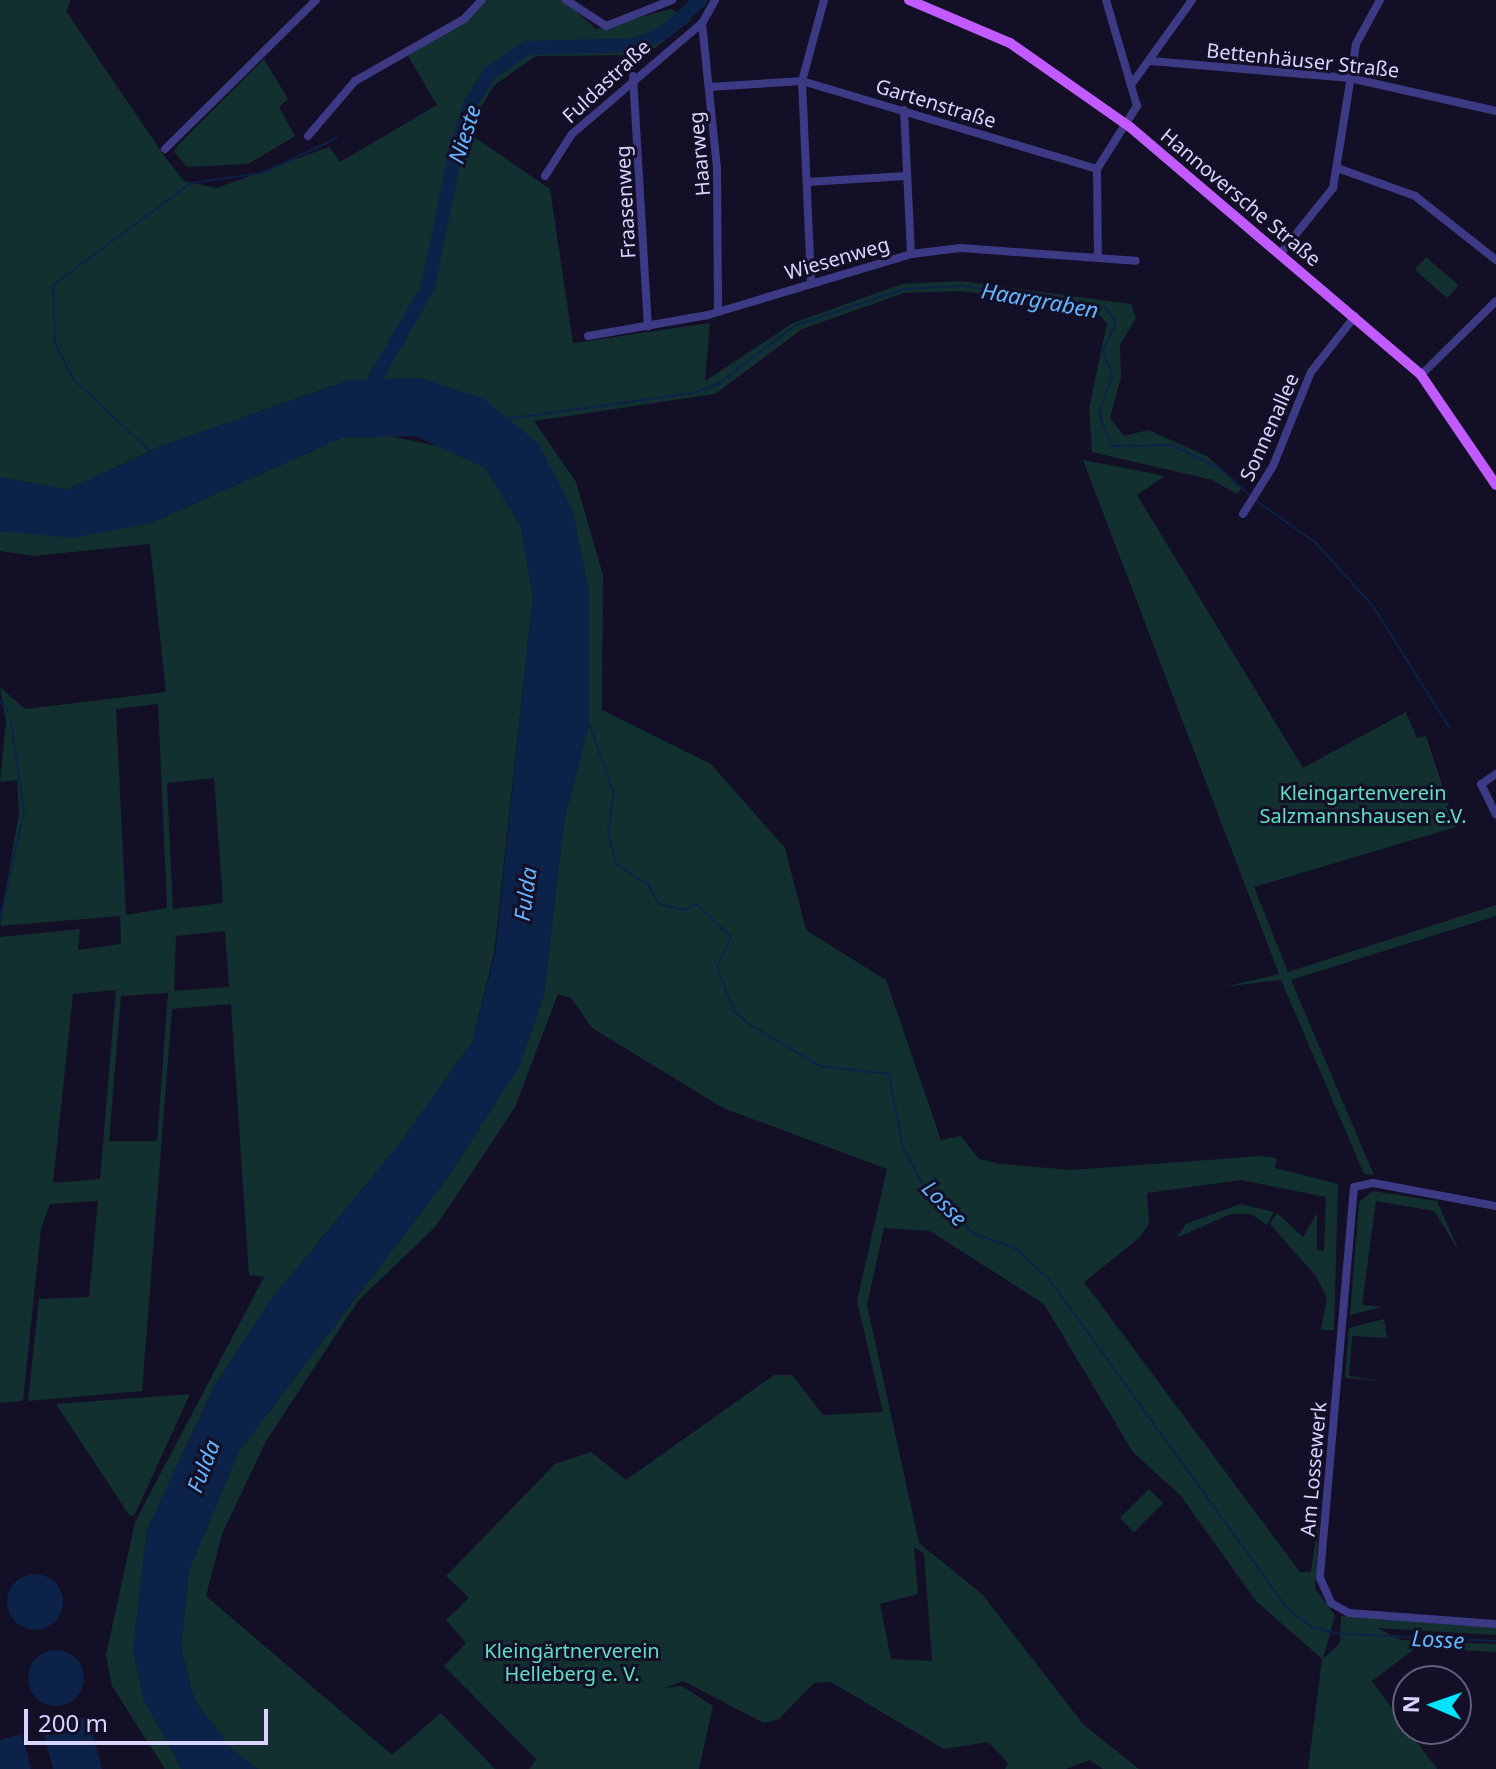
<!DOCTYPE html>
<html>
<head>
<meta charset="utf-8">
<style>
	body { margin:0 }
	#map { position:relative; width:1496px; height:1769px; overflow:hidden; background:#130f26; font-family:"Noto Sans",sans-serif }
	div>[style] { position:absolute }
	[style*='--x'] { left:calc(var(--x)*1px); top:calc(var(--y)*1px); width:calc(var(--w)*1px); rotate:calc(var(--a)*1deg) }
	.green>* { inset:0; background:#12302f; transform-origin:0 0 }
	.water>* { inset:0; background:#0c2248 }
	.round { border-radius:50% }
	.stream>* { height:2px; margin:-1px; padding:0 1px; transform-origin:1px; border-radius:1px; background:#0c2248 }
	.river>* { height:14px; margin:-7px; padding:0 7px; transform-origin:7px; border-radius:7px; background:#0c2248 }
	.minor>* { height:8px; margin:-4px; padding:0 4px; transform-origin:4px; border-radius:4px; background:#3d3a85 }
	.major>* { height:10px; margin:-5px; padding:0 5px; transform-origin:5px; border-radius:5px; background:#c25bff }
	span { translate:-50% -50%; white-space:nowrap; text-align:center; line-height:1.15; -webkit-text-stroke:6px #130f26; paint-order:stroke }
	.street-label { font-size:20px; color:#d9d4ff }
	.park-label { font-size:20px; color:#5fe0c0 }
	.water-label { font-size:22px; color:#62b6ff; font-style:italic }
	.north { position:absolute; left:1392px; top:1665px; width:80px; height:80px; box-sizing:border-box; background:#130f26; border:2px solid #625e7d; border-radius:50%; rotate:272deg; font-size:22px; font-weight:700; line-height:32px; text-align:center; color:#d9d4ff }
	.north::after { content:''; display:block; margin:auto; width:28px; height:36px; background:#00e5ff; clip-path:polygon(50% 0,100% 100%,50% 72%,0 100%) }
	.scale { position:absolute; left:24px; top:1709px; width:244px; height:36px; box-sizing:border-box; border:4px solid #d9d4ff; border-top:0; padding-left:10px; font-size:24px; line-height:28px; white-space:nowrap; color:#d9d4ff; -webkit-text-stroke:6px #130f26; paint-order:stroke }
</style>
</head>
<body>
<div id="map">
	<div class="green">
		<i style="clip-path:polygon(evenodd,0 0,71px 0,66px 11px,165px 157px,184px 181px,217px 188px,329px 147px,340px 162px,437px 105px,408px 56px,487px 0,564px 0,596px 29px,671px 9px,691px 20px,646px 55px,536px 56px,493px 86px,467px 132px,550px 189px,573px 343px,710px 323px,705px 381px,793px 323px,902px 284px,960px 281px,1131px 304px,1136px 318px,1120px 345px,1121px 377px,1110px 418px,1124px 436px,1148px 430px,1207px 456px,1242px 487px,1237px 494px,1212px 480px,1092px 452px,1089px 409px,1107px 323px,1091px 307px,960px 291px,904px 293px,802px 329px,715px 394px,534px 421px,576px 482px,603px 575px,602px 710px,711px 764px,785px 848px,806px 930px,886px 980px,941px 1140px,961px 1136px,979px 1159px,1001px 1164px,1071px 1170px,1261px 1156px,1277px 1158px,1275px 1168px,1338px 1184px,1334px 1330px,1321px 1330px,1327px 1298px,1316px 1276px,1270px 1224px,1277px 1213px,1303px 1237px,1317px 1213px,1317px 1250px,1324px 1251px,1326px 1197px,1241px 1180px,1147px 1193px,1149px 1224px,1139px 1238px,1084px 1282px,1300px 1572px,1311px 1572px,1320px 1508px,1315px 1589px,1335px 1615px,1323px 1659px,1340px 1643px,1341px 1616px,1496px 1628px,1496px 1635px,1377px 1628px,1401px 1640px,1496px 1644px,1496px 1652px,1416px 1648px,1372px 1681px,1437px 1769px,1308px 1769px,1322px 1659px,1256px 1601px,1181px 1496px,1133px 1452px,1044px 1304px,930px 1231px,884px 1228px,867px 1305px,919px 1543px,982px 1594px,1083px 1724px,1139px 1769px,1103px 1769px,1090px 1760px,1066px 1769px,1005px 1769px,1008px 1763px,988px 1742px,944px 1749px,831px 1682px,814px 1683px,779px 1719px,764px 1723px,683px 1681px,664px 1688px,682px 1686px,713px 1706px,699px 1769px,529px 1769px,536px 1759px,444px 1666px,466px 1643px,446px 1620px,469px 1598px,446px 1576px,555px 1464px,591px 1452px,626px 1480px,774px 1375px,792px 1375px,823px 1415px,883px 1412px,857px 1301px,887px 1169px,723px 1108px,592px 1028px,571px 998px,558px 994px,515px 1107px,471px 1174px,435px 1227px,358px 1301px,266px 1441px,222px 1534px,206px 1596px,392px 1755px,441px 1713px,495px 1769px,258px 1769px,231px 1749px,194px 1699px,181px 1647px,189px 1570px,239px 1451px,445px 1181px,519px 1067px,544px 994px,564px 821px,589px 724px,589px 593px,572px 509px,350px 380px,161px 446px,67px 490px,0 477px,0 0,914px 1547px,924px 1554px,932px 1661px,891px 1659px,880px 1604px,918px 1594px,914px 1547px)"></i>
		<i style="clip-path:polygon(264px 59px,288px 99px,279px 107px,295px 136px,248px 164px,187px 167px,174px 152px,178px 145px)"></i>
		<i style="left:1426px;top:257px;width:43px;height:17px;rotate:41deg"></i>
		<i style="clip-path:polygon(evenodd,374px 433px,457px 450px,485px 468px,520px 524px,533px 595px,494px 954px,472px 1042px,401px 1142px,269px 1302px,214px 1387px,147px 1530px,133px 1650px,144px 1700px,182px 1769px,165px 1769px,112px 1686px,106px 1655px,135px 1522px,264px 1277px,249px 1275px,231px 1004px,172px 1009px,142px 1391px,28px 1401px,39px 1299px,89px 1297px,98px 1201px,50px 1204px,41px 1229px,23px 1401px,0 1403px,0 937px,80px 929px,78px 950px,121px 944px,120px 916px,0 926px,19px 813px,17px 780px,0 782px,6px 722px,0 687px,25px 709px,166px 692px,150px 544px,34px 556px,0 551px,0 531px,151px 523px,341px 438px,374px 433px,158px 704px,167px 908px,126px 915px,116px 709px,158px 704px,374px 433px,214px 778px,223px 903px,173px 909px,167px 783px,214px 778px,374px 433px,225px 931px,229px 987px,174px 991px,176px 936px,225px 931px,374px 433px,116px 990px,100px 1179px,53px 1183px,73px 994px,116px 990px,374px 433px,168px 993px,157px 1141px,109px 1141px,121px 996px,168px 993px)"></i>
		<i style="clip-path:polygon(1083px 460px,1165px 476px,1137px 495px,1303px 768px,1406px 712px,1417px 738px,1426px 736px,1456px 827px,1254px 887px,1288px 972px,1496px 905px,1496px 916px,1291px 980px,1374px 1175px,1364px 1174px,1281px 980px,1223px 987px,1279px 974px)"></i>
		<i style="clip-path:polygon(1373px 1191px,1437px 1201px,1459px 1251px,1434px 1211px,1376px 1201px,1362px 1305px,1382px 1307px,1350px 1315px,1359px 1202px)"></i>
		<i style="clip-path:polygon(1240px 1204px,1274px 1212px,1267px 1225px,1251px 1214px,1231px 1214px,1176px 1238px,1186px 1224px)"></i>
		<i style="clip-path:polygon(1384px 1319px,1387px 1338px,1352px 1336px,1349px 1376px,1382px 1381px,1345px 1378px,1349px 1328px)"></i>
		<i style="clip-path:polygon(190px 1394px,134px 1516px,129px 1515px,56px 1404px)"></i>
		<i style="left:1149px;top:1489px;width:20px;height:41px;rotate:45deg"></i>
	</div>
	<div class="water">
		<i style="clip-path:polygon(421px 378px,484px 399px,539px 444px,572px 509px,589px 593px,589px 724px,564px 821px,544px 994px,519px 1067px,445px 1181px,239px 1451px,189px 1570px,181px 1647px,194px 1699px,231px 1749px,258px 1769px,182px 1769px,144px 1700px,133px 1650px,147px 1530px,214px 1387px,269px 1302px,401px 1142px,472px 1042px,495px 954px,533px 595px,520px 524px,485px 468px,415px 436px,341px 438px,151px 523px,73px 538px,0 531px,0 477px,67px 490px,161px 446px,350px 380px)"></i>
		<i class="round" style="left:7px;top:1574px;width:56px;height:56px"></i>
		<i class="round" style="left:28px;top:1650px;width:56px;height:56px"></i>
		<i style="clip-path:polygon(88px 1716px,102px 1769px,53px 1769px,42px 1728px)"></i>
		<i style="clip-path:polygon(22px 1734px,31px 1769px,0 1769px,0 1740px)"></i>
	</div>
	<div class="stream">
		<i style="--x:689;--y:0;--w:8;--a:76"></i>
		<i style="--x:506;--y:419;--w:189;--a:-7.9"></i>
		<i style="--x:693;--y:393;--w:27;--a:-20"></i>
		<i style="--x:718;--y:384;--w:96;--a:-37.3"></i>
		<i style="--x:794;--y:326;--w:116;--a:-18.6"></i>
		<i style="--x:904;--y:289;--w:58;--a:-3"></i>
		<i style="--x:962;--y:286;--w:145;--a:8.4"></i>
		<i style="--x:1105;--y:307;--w:19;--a:54"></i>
		<i style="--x:1116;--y:322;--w:31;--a:115"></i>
		<i style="--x:1103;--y:350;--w:27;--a:70"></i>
		<i style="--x:1112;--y:375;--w:40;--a:108.9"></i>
		<i style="--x:1099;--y:413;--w:35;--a:70"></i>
		<i style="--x:1111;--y:446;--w:61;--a:-0.9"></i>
		<i style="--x:1172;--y:445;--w:55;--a:26.1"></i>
		<i style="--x:1221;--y:469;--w:40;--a:43"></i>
		<i style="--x:150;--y:451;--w:105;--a:-136.9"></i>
		<i style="--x:73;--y:379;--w:40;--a:-116.6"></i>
		<i style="--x:55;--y:343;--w:58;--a:-92"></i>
		<i style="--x:53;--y:285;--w:172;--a:-36.5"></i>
		<i style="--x:191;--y:183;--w:73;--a:-7.9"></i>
		<i style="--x:263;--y:173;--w:82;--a:-25.3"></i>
		<i style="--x:1255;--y:500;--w:75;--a:35.2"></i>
		<i style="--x:1316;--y:543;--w:85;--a:47.9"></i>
		<i style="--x:1373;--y:606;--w:143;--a:57.9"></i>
		<i style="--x:0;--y:701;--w:12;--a:55"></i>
		<i style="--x:589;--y:724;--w:74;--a:70.3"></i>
		<i style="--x:614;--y:794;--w:38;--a:99"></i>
		<i style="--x:608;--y:832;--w:34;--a:75"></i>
		<i style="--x:617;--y:865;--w:36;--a:32"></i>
		<i style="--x:648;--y:884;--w:23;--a:61"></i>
		<i style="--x:659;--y:904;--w:25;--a:14"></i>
		<i style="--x:683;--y:910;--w:15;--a:-23"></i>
		<i style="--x:697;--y:904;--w:47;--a:44.1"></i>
		<i style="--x:731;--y:937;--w:33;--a:115"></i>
		<i style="--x:717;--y:967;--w:47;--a:68.9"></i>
		<i style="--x:734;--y:1011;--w:21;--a:41"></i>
		<i style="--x:750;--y:1025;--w:81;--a:30.4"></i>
		<i style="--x:820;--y:1066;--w:69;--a:6.6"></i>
		<i style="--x:889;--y:1074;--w:75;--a:79.3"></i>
		<i style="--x:903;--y:1148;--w:40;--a:62"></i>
		<i style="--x:922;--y:1183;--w:71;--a:44.4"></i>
		<i style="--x:973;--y:1233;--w:46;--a:20.4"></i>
		<i style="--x:1016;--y:1249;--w:45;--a:42.3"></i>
		<i style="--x:1049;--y:1279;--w:409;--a:54.1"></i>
		<i style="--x:1289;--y:1610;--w:30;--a:37"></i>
		<i style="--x:1313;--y:1628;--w:31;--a:11"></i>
		<i style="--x:1343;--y:1634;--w:153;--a:2.6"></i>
		<i style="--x:0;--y:920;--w:112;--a:-77.6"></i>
		<i style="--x:24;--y:811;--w:90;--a:-98.3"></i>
	</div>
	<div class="river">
		<i style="--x:366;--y:394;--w:124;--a:-59.9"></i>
		<i style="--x:428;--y:287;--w:136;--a:-78.5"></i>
		<i style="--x:455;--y:154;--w:51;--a:-73"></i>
		<i style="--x:470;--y:105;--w:39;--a:-58"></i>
		<i style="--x:491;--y:72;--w:43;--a:-33.7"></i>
		<i style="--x:527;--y:48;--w:108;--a:-1.6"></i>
		<i style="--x:635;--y:45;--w:33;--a:-23"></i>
		<i style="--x:665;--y:32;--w:48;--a:-41.6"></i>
	</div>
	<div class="minor">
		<i style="--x:566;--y:0;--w:48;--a:33"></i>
		<i style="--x:606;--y:26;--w:71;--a:-21.5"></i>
		<i style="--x:715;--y:0;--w:26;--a:119"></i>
		<i style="--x:702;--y:23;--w:147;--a:84.1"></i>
		<i style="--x:717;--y:169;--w:141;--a:89.6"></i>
		<i style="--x:1151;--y:61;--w:200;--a:4.9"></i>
		<i style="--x:1350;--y:78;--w:150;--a:12.7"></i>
		<i style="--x:633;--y:76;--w:251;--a:86.6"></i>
		<i style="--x:1131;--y:85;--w:105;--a:-54.3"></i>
		<i style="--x:709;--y:87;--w:93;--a:-3.7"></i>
		<i style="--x:802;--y:81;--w:308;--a:16.6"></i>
		<i style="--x:1097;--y:169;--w:75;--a:-57.6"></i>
		<i style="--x:1137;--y:106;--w:110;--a:-106.3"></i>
		<i style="--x:904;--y:110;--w:144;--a:87.2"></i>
		<i style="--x:308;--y:136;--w:72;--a:-49.5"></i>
		<i style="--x:355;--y:81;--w:125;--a:-29.6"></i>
		<i style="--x:464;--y:19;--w:26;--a:-47"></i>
		<i style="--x:165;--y:149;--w:212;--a:-44.6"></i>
		<i style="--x:1097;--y:169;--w:89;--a:89.4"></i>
		<i style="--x:1340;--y:169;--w:80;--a:19.8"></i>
		<i style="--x:1415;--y:196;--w:103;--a:38.3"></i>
		<i style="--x:545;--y:176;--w:50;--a:-57.3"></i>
		<i style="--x:572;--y:134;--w:171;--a:-40.5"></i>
		<i style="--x:807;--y:182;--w:99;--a:-3.5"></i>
		<i style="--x:1280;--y:254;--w:85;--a:-51.2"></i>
		<i style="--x:1333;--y:188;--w:146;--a:-80.9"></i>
		<i style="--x:1356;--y:44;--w:50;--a:-61.4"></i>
		<i style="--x:811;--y:280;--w:199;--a:-92.6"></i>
		<i style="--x:802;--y:81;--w:84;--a:-74.8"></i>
		<i style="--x:588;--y:336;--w:122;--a:-9.9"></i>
		<i style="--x:708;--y:315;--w:212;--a:-16.7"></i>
		<i style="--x:911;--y:254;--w:50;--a:-6.8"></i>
		<i style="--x:961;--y:248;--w:175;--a:4.2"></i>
		<i style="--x:1421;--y:375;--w:105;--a:-44.6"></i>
		<i style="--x:1243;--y:514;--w:57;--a:-58"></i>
		<i style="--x:1273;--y:466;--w:101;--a:-68"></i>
		<i style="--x:1311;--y:372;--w:71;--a:-51.8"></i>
		<i style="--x:1496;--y:774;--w:18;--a:146"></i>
		<i style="--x:1481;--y:784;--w:34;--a:64"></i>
		<i style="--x:1496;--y:1206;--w:125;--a:-169.4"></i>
		<i style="--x:1373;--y:1183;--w:19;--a:168"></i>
		<i style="--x:1354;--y:1187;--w:392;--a:95"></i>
		<i style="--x:1320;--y:1578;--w:27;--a:66"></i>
		<i style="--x:1331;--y:1603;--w:21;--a:29"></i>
		<i style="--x:1349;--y:1613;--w:147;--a:4.3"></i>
	</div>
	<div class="major">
		<i style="--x:909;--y:0;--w:110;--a:23.1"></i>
		<i style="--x:1010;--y:43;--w:146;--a:35"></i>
		<i style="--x:1130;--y:127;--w:382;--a:40.4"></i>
		<i style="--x:1421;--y:375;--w:133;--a:55.7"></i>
	</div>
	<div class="street-label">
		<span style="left:1303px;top:60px;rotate:6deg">Bettenhäuser Straße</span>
		<span style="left:606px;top:81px;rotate:-43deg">Fuldastraße</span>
		<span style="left:936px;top:103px;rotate:17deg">Gartenstraße</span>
		<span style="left:699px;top:154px;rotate:-95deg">Haarweg</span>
		<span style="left:1241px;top:197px;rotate:40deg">Hannoversche Straße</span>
		<span style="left:625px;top:202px;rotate:-93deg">Fraasenweg</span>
		<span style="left:837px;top:258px;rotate:-16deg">Wiesenweg</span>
		<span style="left:1269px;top:427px;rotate:-66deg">Sonnenallee</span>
		<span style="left:1313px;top:1469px;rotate:-85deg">Am Lossewerk</span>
	</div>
	<div class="park-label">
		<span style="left:1363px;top:804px">Kleingartenverein<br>Salzmannshausen e.V.</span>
		<span style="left:572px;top:1662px">Kleingärtnerverein<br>Helleberg e. V.</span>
	</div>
	<div class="water-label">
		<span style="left:464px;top:134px;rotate:-72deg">Nieste</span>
		<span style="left:1040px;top:300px;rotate:10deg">Haargraben</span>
		<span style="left:525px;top:894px;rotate:-82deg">Fulda</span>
		<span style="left:945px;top:1203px;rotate:46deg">Losse</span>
		<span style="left:203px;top:1466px;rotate:-69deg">Fulda</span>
		<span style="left:1438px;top:1639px;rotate:3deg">Losse</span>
	</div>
	<div class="north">N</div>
	<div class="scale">200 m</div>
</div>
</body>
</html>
